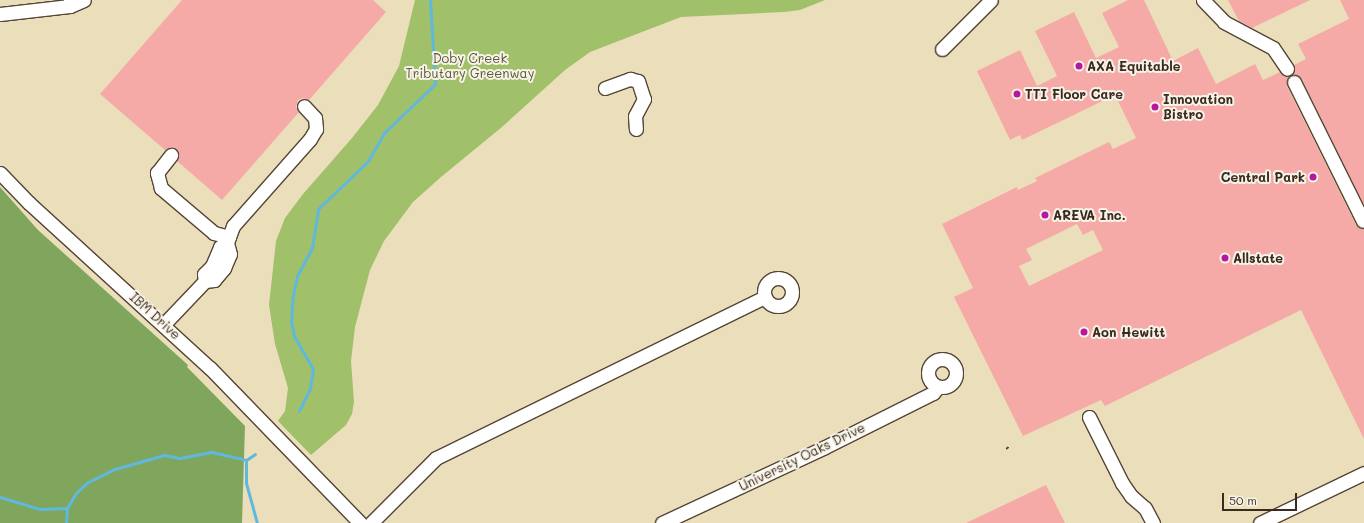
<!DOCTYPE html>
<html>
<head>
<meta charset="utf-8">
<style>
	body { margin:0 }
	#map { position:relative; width:1364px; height:523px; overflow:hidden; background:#ebdebb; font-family:Mali,sans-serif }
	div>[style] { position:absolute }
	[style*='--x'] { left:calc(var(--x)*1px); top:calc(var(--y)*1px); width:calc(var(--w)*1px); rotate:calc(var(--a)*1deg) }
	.green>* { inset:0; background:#a0c069 }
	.forest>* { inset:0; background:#80a65d }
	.stream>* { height:3px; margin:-1.5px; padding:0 1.5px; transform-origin:1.5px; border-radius:1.5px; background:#60b8dd }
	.building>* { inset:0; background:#f6aaa7 }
	.path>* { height:2px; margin-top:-1px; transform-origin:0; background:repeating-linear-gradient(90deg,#554536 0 3px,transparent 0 6px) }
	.roads { filter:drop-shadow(1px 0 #554536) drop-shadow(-1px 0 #554536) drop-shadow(0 1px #554536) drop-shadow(0 -1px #554536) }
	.minor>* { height:13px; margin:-6.5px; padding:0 6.5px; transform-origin:6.5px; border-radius:6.5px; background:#fff }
	.minor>.ring { margin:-6.5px; padding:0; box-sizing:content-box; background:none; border:13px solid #fff; border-radius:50% }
	.dots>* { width:11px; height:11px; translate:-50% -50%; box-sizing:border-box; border:2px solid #f7f3e8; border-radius:50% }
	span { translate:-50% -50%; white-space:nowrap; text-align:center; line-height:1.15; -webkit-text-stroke:4px #f7f3e8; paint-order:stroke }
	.park-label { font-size:13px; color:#595734 }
	.poi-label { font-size:13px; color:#3b2a1e; font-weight:700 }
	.left { translate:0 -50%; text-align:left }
	.right { translate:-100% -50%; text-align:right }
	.street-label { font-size:13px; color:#3b2a1e }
	.scale { position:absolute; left:1222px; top:493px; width:75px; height:18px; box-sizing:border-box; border:2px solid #3b2a1e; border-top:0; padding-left:5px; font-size:12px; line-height:14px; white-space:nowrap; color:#3b2a1e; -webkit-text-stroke:3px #f7f3e8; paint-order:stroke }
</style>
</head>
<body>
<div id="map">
	<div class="green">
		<i style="clip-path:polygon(415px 0,825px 0,800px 10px,784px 12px,681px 17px,590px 52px,565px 70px,502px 127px,441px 177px,413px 202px,384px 241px,370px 270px,355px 327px,351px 361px,354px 402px,352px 414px,346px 425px,311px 455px,278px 421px,285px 411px,288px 388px,275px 344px,269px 305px,276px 241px,285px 218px,303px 194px,352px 138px,378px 105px,399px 66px)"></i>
	</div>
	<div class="forest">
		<i style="clip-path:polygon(0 187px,38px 230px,188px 365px,187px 367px,245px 426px,242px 523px,0 523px)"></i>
	</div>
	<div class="stream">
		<i style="--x:299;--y:411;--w:25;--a:-64"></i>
		<i style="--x:310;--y:388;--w:19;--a:-81"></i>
		<i style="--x:313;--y:369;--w:38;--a:-120"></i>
		<i style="--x:294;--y:336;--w:15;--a:-101"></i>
		<i style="--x:291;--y:321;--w:26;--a:-86"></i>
		<i style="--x:293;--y:295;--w:19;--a:-78"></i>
		<i style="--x:297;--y:276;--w:32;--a:-62"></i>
		<i style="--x:312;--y:248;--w:39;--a:-81"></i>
		<i style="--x:318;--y:209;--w:69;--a:-43.8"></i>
		<i style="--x:368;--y:161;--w:34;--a:-60"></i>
		<i style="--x:385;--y:132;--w:69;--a:-43.8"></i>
		<i style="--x:435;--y:84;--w:84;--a:-93.4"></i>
		<i style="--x:255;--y:454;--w:11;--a:146"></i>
		<i style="--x:246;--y:460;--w:23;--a:90"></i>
		<i style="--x:246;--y:483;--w:41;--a:74.6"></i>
		<i style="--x:0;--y:497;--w:42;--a:16.7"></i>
		<i style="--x:40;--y:509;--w:27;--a:-2"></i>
		<i style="--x:66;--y:523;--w:15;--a:-86"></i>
		<i style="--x:67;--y:508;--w:17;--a:-59"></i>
		<i style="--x:76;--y:493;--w:16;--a:-43"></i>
		<i style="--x:88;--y:482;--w:30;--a:-26"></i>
		<i style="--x:115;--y:469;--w:51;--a:-15.9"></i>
		<i style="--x:164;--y:455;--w:16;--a:11"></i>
		<i style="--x:180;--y:458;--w:33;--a:-11"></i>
		<i style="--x:212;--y:452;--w:35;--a:13"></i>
	</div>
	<div class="building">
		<i style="clip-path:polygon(182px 0,373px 0,386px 12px,309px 100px,303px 98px,298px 100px,296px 107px,299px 112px,222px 200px,177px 161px,179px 156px,176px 149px,172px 147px,165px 150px,100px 94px)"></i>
		<i style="clip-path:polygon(evenodd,1128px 0,1144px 0,1173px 61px,1198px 48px,1216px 84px,1255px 64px,1263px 80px,1280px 72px,1288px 77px,1287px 86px,1356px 225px,1364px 229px,1364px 439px,1301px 310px,1105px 406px,1101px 400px,1023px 436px,954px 297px,973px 288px,942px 224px,1017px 187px,1018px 190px,1037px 181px,1035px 178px,1109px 142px,1113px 149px,1136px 138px,1115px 95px,1022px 140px,1020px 135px,1010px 140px,977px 71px,1020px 50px,1037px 86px,1057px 76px,1035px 31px,1074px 12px,1096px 58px,1119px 47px,1102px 13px,1128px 0,1077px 224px,1083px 235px,1093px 230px,1103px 250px,1029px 286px,1019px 266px,1032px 260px,1026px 249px,1077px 224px)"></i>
		<i style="clip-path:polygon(1228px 0,1310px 0,1252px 28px,1239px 21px)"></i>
		<i style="clip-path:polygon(1340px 0,1364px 0,1364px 205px,1301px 78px,1293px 74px,1294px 65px,1306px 59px,1298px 44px,1349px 19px)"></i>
		<i style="clip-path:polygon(1046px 485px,1065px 523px,966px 523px)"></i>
	</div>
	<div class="path">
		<i style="--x:1006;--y:449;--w:5;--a:-37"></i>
	</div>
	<div class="roads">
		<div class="minor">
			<i style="--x:1203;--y:0;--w:30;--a:46"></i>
			<i style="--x:1224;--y:22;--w:55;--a:28"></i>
			<i style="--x:1273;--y:48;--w:25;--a:56"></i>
			<i style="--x:70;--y:6;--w:15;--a:-23"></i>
			<i style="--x:0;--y:14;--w:70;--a:-6.5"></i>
			<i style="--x:70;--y:6;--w:6;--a:-90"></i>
			<i style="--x:942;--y:49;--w:69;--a:-45"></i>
			<i style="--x:1294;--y:82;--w:155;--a:63.6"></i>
			<i style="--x:605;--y:88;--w:27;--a:-20"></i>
			<i style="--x:630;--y:79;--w:8;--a:14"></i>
			<i style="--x:638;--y:81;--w:19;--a:72"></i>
			<i style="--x:644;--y:99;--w:19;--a:118"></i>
			<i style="--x:635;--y:116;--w:13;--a:86"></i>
			<i style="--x:0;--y:173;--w:42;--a:46"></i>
			<i style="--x:29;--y:203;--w:245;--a:42.4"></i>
			<i style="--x:210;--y:368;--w:216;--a:45.9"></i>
			<i style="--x:229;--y:237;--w:12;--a:-70"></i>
			<i style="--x:233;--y:226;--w:116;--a:-48.5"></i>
			<i style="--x:310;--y:139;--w:12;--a:-59"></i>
			<i style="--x:316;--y:129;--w:11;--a:-95"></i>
			<i style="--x:315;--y:118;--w:16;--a:-133"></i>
			<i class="ring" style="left:764px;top:278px;width:15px;height:15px"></i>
			<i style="--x:205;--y:281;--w:7;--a:-98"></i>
			<i style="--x:204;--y:274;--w:11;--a:-45"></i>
			<i style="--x:212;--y:266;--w:21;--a:-67"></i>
			<i style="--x:220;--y:247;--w:8;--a:-30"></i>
			<i style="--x:164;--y:324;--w:59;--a:-46.4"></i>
			<i style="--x:205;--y:281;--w:9;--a:-6"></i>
			<i style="--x:214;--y:280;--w:16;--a:-50"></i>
			<i style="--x:224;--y:268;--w:15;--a:-67"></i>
			<i style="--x:230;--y:254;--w:11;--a:-105"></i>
			<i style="--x:227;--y:243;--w:6;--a:-72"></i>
			<i style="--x:229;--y:237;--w:16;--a:-165"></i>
			<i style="--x:214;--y:233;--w:70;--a:-139.7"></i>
			<i style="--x:161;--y:188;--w:16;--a:-105"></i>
			<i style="--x:157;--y:173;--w:23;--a:-52"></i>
			<i class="ring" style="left:928px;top:359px;width:15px;height:15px"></i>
			<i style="--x:1089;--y:417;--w:74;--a:63.4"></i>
			<i style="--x:1122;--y:483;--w:16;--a:55"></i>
			<i style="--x:1131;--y:496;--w:18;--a:41"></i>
			<i style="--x:1145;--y:508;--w:17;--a:62"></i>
			<i style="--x:371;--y:523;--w:92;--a:-45"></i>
			<i style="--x:436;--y:458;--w:366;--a:-26.1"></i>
			<i style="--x:662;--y:523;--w:178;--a:-25"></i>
			<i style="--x:823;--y:448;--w:123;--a:-26.6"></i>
			<i style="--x:933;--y:393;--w:8;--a:-50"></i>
			<i style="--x:1260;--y:523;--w:115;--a:-25.7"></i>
		</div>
	</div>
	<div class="dots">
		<i style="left:1079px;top:66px;background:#b5179e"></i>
		<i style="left:1017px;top:94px;background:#b5179e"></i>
		<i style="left:1155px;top:107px;background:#b5179e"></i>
		<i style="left:1313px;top:177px;background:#b5179e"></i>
		<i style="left:1045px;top:215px;background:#b5179e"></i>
		<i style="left:1225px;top:258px;background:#b5179e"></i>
		<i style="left:1084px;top:332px;background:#b5179e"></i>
	</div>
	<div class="park-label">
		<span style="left:470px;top:66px">Doby Creek<br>Tributary Greenway</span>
	</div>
	<div class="poi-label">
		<span class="left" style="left:1087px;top:66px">AXA Equitable</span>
		<span class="left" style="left:1025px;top:94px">TTI Floor Care</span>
		<span class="left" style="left:1163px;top:107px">Innovation<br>Bistro</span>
		<span class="right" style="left:1305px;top:177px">Central Park</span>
		<span class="left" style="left:1053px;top:215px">AREVA Inc.</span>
		<span class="left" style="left:1233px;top:258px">Allstate</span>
		<span class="left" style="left:1092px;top:332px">Aon Hewitt</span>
	</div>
	<div class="street-label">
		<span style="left:155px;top:316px;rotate:42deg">IBM Drive</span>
		<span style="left:802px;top:457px;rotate:-26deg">University Oaks Drive</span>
	</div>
	<div class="scale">50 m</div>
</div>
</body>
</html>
